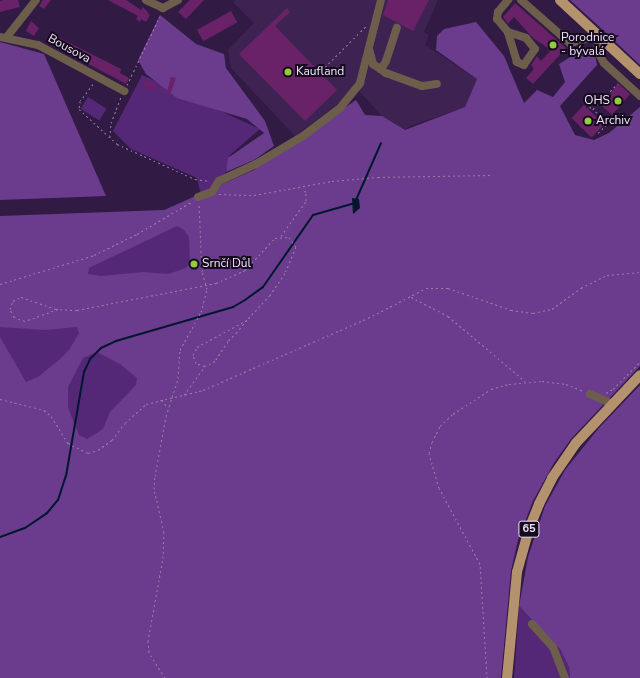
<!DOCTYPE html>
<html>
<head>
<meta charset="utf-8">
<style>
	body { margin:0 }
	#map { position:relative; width:640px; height:678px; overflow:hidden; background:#311a43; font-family:"Nunito Sans",sans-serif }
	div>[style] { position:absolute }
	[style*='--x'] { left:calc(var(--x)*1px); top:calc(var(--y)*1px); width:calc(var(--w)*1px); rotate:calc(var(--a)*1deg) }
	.built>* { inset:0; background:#3e2352 }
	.green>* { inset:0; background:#552777; transform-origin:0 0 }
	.forest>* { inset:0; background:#6b3c8e }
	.water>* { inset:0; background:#00172d }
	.stream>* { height:2px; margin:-1px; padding:0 1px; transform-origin:1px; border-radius:1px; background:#00172d }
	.building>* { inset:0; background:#692268; transform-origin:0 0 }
	.path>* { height:1px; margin-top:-0.5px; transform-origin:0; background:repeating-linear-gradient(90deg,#9481a3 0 2px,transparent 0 5px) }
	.minor>* { height:8px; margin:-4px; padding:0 4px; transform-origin:4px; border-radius:4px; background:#6d5d4b }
	.major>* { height:10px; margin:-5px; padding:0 5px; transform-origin:5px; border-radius:5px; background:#b4926d }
	.dots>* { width:11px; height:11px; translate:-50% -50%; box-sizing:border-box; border:2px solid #140b1c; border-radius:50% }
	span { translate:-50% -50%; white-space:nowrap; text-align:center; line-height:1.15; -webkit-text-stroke:4px #140b1c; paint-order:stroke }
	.shield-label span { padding:1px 3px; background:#140b1c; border:1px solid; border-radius:3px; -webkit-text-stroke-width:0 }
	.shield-label { font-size:11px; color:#f1e3fe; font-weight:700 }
	.poi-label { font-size:12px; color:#f1e3fe }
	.left { translate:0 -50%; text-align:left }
	.right { translate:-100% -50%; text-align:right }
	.street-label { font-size:12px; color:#f1e3fe }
</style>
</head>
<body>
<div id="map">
	<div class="built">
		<i style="clip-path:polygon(235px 0,377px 0,357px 80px,339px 103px,295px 136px,231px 68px,228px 50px,254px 23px,233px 2px)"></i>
		<i style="clip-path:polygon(385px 0,438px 0,424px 32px,429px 35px,425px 45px,477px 79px,465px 107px,410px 126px,405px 130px,382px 116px,359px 91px,366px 77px)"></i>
	</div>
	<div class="green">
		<i style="clip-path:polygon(142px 75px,260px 129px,230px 155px,224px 178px,219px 190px,308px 247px,84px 448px,0 397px,0 296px,202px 200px,197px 178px,131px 149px,113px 131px)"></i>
		<i style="left:88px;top:97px;width:22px;height:14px;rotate:32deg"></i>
		<i style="clip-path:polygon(519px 606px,560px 649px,569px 667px,570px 678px,514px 678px)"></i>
	</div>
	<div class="forest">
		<i style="clip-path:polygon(570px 0,640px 0,640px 65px,604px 31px)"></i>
		<i style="clip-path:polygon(160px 15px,196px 44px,224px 54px,226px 68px,265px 121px,274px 146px,254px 160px,226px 172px,228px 158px,264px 133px,247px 119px,177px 98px,146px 74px,138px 60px)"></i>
		<i style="clip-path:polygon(evenodd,476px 22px,504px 56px,524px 103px,537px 90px,553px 97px,565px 82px,559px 64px,586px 47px,595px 53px,597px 65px,560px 106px,575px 135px,594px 140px,609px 133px,640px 107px,640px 366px,571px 439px,554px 463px,533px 501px,518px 540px,511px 571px,501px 678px,0 678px,0 337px,26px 382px,38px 377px,60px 359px,69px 350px,79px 333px,77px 327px,45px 330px,0 327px,0 216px,164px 210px,254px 170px,356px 100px,365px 115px,382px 116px,405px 130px,465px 107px,477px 79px,436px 50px,437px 36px,444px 29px,476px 22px,177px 226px,184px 230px,189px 237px,190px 263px,186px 268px,168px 274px,143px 272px,101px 276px,88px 274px,89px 268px,177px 226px,476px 22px,97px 352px,120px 364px,137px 378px,136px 385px,110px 412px,103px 429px,87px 439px,79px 435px,68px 408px,68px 387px,83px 358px,97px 352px)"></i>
		<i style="clip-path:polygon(0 42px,44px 54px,106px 196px,0 200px)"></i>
		<i style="clip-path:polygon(640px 385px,640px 678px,570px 678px,569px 667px,560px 649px,519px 606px,528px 557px,545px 506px,565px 470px,598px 429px)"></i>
	</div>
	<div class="water">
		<i style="clip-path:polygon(352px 198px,359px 199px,360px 208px,353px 214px)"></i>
	</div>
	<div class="stream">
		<i style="--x:356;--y:200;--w:62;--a:-66.3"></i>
		<i style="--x:0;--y:537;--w:27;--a:-20"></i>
		<i style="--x:25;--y:528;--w:27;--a:-34"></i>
		<i style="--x:47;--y:513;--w:17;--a:-50"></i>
		<i style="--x:58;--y:500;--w:25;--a:-72"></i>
		<i style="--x:66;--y:476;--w:106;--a:-80.2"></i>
		<i style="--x:84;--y:372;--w:14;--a:-65"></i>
		<i style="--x:90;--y:359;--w:16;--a:-45"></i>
		<i style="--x:101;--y:348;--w:17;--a:-25"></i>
		<i style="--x:116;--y:341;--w:122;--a:-16.2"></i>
		<i style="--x:233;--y:307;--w:14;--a:-30"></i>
		<i style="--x:245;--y:300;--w:22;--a:-36"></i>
		<i style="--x:263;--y:287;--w:88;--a:-55.2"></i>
		<i style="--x:313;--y:215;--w:41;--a:-15.8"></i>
	</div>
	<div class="building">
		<i style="clip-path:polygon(3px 0,18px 0,20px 7px,0 12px,0 1px)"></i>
		<i style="clip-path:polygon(43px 0,51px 0,44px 9px,39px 6px)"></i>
		<i style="clip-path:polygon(108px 0,126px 0,141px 10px,143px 7px,150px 15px,146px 22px,141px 19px,140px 22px,136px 19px,138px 16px)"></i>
		<i style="clip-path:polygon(190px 0,204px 0,186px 19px,178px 12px)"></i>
		<i style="clip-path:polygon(388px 0,429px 0,413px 31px,383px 15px)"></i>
		<i style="clip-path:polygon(515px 3px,566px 48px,533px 84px,526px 78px,534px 69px,531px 65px,537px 56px,541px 61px,551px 50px,533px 38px,514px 17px,508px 24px,503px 17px)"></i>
		<i style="clip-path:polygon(287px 8px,290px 12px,275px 26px,337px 90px,305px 121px,239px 54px)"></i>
		<i style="left:231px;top:11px;width:13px;height:39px;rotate:61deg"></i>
		<i style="clip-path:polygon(31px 21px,39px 28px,34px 36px,26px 31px)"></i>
		<i style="clip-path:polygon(52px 34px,121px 69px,120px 73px,129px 78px,126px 84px,64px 51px,66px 48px,57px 43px,56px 46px,47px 42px)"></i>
		<i style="clip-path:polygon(171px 77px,176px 78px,171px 93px,167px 91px)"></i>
		<i style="clip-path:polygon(145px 80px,158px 86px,155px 91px,142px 86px)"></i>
		<i style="clip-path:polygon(618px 83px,630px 94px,612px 115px,602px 106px)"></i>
		<i style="left:584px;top:105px;width:28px;height:18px;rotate:44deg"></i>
	</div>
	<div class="path">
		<i style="--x:330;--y:74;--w:9;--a:-126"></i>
		<i style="--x:325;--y:67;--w:59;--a:-45"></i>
		<i style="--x:93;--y:84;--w:21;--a:127"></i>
		<i style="--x:80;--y:101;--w:8;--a:97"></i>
		<i style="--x:79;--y:109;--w:52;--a:42.6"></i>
		<i style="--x:117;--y:144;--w:85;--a:24.2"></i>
		<i style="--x:195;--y:179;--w:15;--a:8"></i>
		<i style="--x:127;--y:85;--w:76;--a:-64.4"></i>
		<i style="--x:586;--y:103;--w:8;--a:45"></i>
		<i style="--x:598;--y:133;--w:14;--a:-45"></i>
		<i style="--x:608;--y:123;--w:21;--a:-137"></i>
		<i style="--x:593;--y:109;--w:35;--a:-46"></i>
		<i style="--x:110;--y:137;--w:14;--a:-86"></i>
		<i style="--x:111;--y:123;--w:28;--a:-69"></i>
		<i style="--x:219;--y:194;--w:35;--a:2"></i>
		<i style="--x:254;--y:195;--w:79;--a:-10.2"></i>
		<i style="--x:332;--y:181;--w:46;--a:-5"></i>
		<i style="--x:378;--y:177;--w:113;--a:-1"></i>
		<i style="--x:281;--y:236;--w:43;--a:-54.5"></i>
		<i style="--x:306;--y:201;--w:9;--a:-90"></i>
		<i style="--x:306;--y:192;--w:4;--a:-135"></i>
		<i style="--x:0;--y:284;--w:98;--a:-17.1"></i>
		<i style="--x:94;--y:255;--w:48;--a:-26"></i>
		<i style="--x:137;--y:234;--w:65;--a:-30.5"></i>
		<i style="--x:411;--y:297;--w:42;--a:27.2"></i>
		<i style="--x:448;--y:316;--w:101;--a:40.2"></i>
		<i style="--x:58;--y:309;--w:35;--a:160"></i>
		<i style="--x:25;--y:321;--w:12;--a:-160"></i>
		<i style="--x:14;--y:317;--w:9;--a:-117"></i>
		<i style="--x:10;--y:309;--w:9;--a:-69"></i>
		<i style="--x:13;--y:301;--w:9;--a:-27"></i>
		<i style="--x:21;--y:297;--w:36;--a:19"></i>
		<i style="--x:55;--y:309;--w:22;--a:3"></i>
		<i style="--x:77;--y:310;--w:142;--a:-11"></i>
		<i style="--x:216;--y:283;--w:32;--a:-24"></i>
		<i style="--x:245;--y:270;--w:44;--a:-46.8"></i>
		<i style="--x:275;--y:238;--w:14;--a:-4"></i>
		<i style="--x:289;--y:237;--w:12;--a:55"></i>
		<i style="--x:296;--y:247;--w:28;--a:113"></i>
		<i style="--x:285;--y:273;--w:27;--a:124"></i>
		<i style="--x:270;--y:295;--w:34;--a:133"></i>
		<i style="--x:247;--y:320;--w:16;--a:130"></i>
		<i style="--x:237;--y:332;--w:13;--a:135"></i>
		<i style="--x:228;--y:341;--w:24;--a:123"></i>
		<i style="--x:215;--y:361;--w:11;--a:153"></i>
		<i style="--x:205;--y:366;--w:9;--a:-162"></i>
		<i style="--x:196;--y:363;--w:9;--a:-111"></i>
		<i style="--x:193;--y:355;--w:9;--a:-63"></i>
		<i style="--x:197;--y:347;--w:57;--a:-28.4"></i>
		<i style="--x:606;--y:393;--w:8;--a:-30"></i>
		<i style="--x:613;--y:389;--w:38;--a:-45"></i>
		<i style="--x:184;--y:395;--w:34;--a:-54"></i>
		<i style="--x:0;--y:399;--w:45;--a:14"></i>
		<i style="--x:44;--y:410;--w:9;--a:41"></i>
		<i style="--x:51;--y:416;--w:32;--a:58"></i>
		<i style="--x:68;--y:443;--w:22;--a:27"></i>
		<i style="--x:88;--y:453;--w:10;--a:-17"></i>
		<i style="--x:98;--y:450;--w:17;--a:-36"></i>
		<i style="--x:112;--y:440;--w:21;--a:-53"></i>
		<i style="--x:125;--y:423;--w:28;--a:-42"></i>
		<i style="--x:146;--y:404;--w:59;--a:-13.8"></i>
		<i style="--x:203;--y:390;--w:180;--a:-23.6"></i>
		<i style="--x:368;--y:318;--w:65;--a:-27.3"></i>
		<i style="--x:426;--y:288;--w:22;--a:0"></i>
		<i style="--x:448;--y:288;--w:67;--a:19.2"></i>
		<i style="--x:511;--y:310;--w:22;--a:8"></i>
		<i style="--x:533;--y:313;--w:19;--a:-12"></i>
		<i style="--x:552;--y:309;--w:36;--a:-36"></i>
		<i style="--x:581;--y:288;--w:29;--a:-27"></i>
		<i style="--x:607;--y:275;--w:33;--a:-5"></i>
		<i style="--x:161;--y:400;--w:10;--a:45"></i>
		<i style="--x:165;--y:678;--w:31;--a:-122"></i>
		<i style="--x:149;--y:652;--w:11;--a:-95"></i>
		<i style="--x:148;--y:641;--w:84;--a:-79.8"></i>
		<i style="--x:163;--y:558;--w:26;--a:-88"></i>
		<i style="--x:164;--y:532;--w:44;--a:-103.1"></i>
		<i style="--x:154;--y:489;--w:13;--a:-86"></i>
		<i style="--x:155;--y:476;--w:61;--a:-79.6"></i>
		<i style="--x:166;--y:416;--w:40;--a:-72"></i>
		<i style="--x:178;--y:378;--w:28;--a:-86"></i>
		<i style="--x:180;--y:350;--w:43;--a:-61.1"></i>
		<i style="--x:201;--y:312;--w:24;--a:-75"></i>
		<i style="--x:207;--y:289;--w:18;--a:-106"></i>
		<i style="--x:202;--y:272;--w:68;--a:-92.5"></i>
		<i style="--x:487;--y:678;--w:114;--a:-93.5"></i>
		<i style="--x:480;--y:564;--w:86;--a:-118.3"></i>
		<i style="--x:439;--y:488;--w:36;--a:-106"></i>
		<i style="--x:429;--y:453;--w:11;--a:-75"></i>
		<i style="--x:432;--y:442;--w:18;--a:-63"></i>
		<i style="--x:440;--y:426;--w:18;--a:-43"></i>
		<i style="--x:453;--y:414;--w:45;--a:-33.3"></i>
		<i style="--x:491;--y:389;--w:19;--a:-16"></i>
		<i style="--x:509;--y:384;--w:33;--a:-5"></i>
		<i style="--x:542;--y:381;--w:24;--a:7"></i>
		<i style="--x:566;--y:384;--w:18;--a:22"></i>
	</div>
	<div class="minor">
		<i style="--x:146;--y:0;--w:19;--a:25"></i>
		<i style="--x:163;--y:8;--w:17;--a:-28"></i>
		<i style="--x:521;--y:0;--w:65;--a:41.3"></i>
		<i style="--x:570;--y:43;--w:30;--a:-14"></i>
		<i style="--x:599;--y:36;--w:14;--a:98"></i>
		<i style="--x:597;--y:50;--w:15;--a:62"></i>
		<i style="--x:604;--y:63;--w:49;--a:42.5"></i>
		<i style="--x:508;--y:32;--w:19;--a:18"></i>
		<i style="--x:526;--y:38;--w:14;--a:51"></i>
		<i style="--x:535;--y:49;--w:19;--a:125"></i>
		<i style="--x:524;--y:65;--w:8;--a:-157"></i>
		<i style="--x:517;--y:62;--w:31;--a:-107"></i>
		<i style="--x:508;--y:32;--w:17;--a:-130"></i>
		<i style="--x:497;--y:19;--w:7;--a:-82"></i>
		<i style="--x:498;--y:12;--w:16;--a:-50"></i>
		<i style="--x:0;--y:37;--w:39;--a:12"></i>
		<i style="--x:38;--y:45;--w:98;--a:28.1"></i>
		<i style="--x:6;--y:38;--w:48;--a:-51.7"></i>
		<i style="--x:369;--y:49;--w:16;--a:75"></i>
		<i style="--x:373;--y:64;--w:16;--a:35"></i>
		<i style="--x:386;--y:73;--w:38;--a:20"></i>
		<i style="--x:422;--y:86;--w:15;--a:-8"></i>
		<i style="--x:381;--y:69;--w:9;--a:-58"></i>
		<i style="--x:386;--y:61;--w:35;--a:-72"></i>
		<i style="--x:198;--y:197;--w:15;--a:-20"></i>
		<i style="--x:212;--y:192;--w:13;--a:-58"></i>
		<i style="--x:219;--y:181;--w:41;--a:-24.7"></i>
		<i style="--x:256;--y:164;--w:55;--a:-30.8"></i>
		<i style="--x:303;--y:136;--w:46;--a:-37.1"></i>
		<i style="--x:340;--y:108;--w:32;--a:-51"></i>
		<i style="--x:360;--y:83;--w:86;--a:-75.8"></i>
		<i style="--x:590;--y:394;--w:24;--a:24"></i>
		<i style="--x:532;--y:624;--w:31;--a:48"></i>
		<i style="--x:553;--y:647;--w:33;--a:69"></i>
	</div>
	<div class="major">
		<i style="--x:560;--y:0;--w:109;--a:42.8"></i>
		<i style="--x:507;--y:678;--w:106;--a:-84.6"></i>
		<i style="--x:517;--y:572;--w:45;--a:-74.4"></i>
		<i style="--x:529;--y:529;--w:27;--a:-68"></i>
		<i style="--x:539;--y:504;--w:29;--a:-63"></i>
		<i style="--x:552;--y:478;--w:42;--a:-55.6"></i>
		<i style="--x:576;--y:443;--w:93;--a:-46.7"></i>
	</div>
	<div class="dots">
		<i style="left:553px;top:45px;background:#95cc3a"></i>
		<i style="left:288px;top:72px;background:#95cc3a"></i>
		<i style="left:618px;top:101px;background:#95cc3a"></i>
		<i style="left:588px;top:121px;background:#95cc3a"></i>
		<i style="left:194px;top:264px;background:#95cc3a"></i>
	</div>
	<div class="shield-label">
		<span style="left:529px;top:529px">65</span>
	</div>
	<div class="poi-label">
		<span class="left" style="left:561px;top:45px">Porodnice<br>- bývalá</span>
		<span class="left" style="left:296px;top:72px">Kaufland</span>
		<span class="right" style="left:610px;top:101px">OHS</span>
		<span class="left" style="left:596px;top:121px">Archiv</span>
		<span class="left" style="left:202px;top:264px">Srnčí Důl</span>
	</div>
	<div class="street-label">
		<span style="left:69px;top:49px;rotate:29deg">Bousova</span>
	</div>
</div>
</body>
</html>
